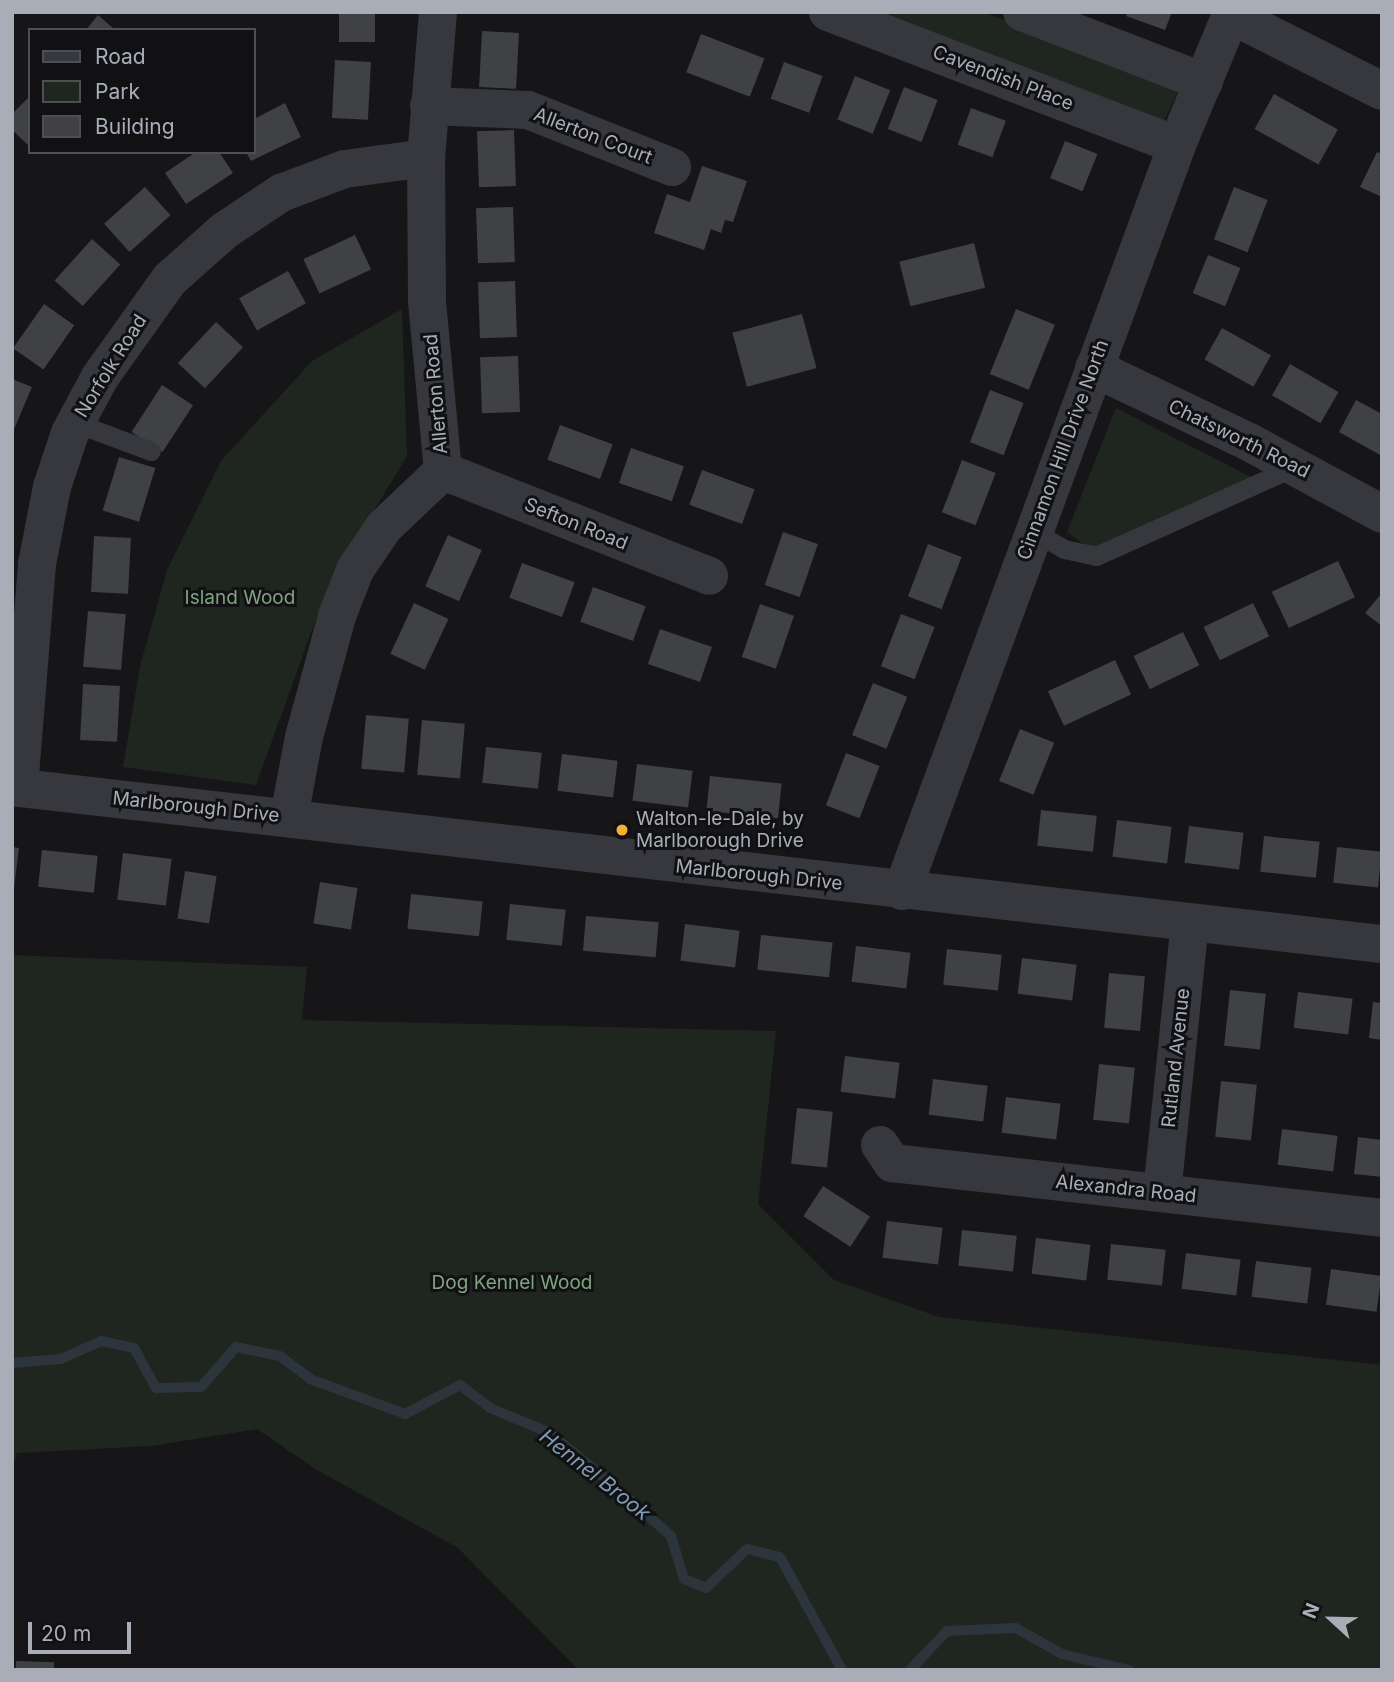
<!DOCTYPE html>
<html>
<head>
<meta charset="utf-8">
<style>
	body { margin:0 }
	#map { position:relative; width:1394px; height:1682px; overflow:hidden; background:#161618; font-family:Inter,sans-serif }
	div>[style] { position:absolute }
	[style*='--x'] { left:calc(var(--x)*1px); top:calc(var(--y)*1px); width:calc(var(--w)*1px); rotate:calc(var(--a)*1deg) }
	.green>* { inset:0; background:#1e261f }
	.stream>* { height:10px; margin:-5px; padding:0 5px; transform-origin:5px; border-radius:5px; background:#2c353c }
	.building>* { inset:0; background:#404145; transform-origin:0 0 }
	.service>* { height:19px; margin:-9.5px; padding:0 9.5px; transform-origin:9.5px; border-radius:9.5px; background:#37383d }
	.minor>* { height:38px; margin:-19px; padding:0 19px; transform-origin:19px; border-radius:19px; background:#37383d }
	.dots>* { width:19px; height:19px; translate:-50% -50%; box-sizing:border-box; border:4px solid #111113; border-radius:50% }
	span { translate:-50% -50%; white-space:nowrap; text-align:center; line-height:1.15; -webkit-text-stroke:6px #111113; paint-order:stroke }
	.street-label { font-size:19px; color:#a8adb8 }
	.park-label { font-size:19px; color:#7fa381 }
	.poi-label { font-size:19px; color:#a8adb8 }
	.left { translate:0 -50%; text-align:left }
	.water-label { font-size:21px; color:#7f9bb3; font-style:italic }
	.frame { position:absolute; inset:0; border:14px solid #a8adb8; pointer-events:none }
	.legend { position:absolute; left:28px; top:28px; width:228px; height:126px; box-sizing:border-box; background:#111113; border:2px solid #4d4f55; margin:0; padding:9px 12px; list-style:none; font-size:21px; color:#a8adb8 }
	.legend li { display:flex; align-items:center; gap:14px; height:35px }
	.legend b { width:35px; border:2px solid #4d4f55 }
	.north { position:absolute; left:1296px; top:1584px; width:70px; height:70px; -webkit-text-stroke:5px #111113; paint-order:stroke; rotate:292deg; font-size:19px; font-weight:700; line-height:28px; text-align:center; color:#a8adb8 }
	.north::after { content:''; display:block; margin:auto; width:24px; height:32px; background:#a8adb8; clip-path:polygon(50% 0,100% 100%,50% 72%,0 100%) }
	.scale { position:absolute; left:28px; top:1622px; width:103px; height:32px; box-sizing:border-box; border:4px solid #a8adb8; border-top:0; padding-left:9px; font-size:21px; line-height:24px; white-space:nowrap; color:#a8adb8; -webkit-text-stroke:5px #111113; paint-order:stroke }
</style>
</head>
<body>
<div id="map">
	<div class="green">
		<i style="clip-path:polygon(866px 12px,983px 12px,1180px 87px,1162px 126px)"></i>
		<i style="clip-path:polygon(402px 309px,407px 456px,345px 558px,316px 619px,256px 785px,123px 767px,140px 666px,167px 570px,221px 461px,312px 361px)"></i>
		<i style="clip-path:polygon(1116px 408px,1255px 479px,1091px 550px,1067px 532px)"></i>
		<i style="clip-path:polygon(12px 955px,307px 967px,302px 1020px,776px 1031px,758px 1204px,834px 1280px,939px 1317px,1382px 1365px,1382px 1670px,579px 1670px,458px 1548px,317px 1470px,257px 1429px,152px 1446px,17px 1453px,12px 1470px)"></i>
	</div>
	<div class="stream">
		<i style="--x:12;--y:1363;--w:49;--a:-4.7"></i>
		<i style="--x:61;--y:1359;--w:44;--a:-24.2"></i>
		<i style="--x:101;--y:1341;--w:34;--a:12"></i>
		<i style="--x:134;--y:1348;--w:46;--a:61.2"></i>
		<i style="--x:156;--y:1388;--w:45;--a:-1.3"></i>
		<i style="--x:201;--y:1387;--w:53;--a:-48.8"></i>
		<i style="--x:236;--y:1347;--w:45;--a:11.6"></i>
		<i style="--x:280;--y:1356;--w:38;--a:37"></i>
		<i style="--x:310;--y:1379;--w:101;--a:20.2"></i>
		<i style="--x:405;--y:1414;--w:62;--a:-27.8"></i>
		<i style="--x:460;--y:1385;--w:38;--a:37"></i>
		<i style="--x:490;--y:1408;--w:65;--a:22.6"></i>
		<i style="--x:550;--y:1433;--w:75;--a:39.6"></i>
		<i style="--x:608;--y:1481;--w:84;--a:41.1"></i>
		<i style="--x:671;--y:1536;--w:45;--a:73.2"></i>
		<i style="--x:684;--y:1579;--w:24;--a:22"></i>
		<i style="--x:706;--y:1588;--w:57;--a:-43.6"></i>
		<i style="--x:747;--y:1549;--w:34;--a:14"></i>
		<i style="--x:780;--y:1557;--w:129;--a:61.2"></i>
		<i style="--x:910;--y:1670;--w:54;--a:-46.5"></i>
		<i style="--x:947;--y:1631;--w:69;--a:-2.5"></i>
		<i style="--x:1016;--y:1628;--w:53;--a:29.5"></i>
		<i style="--x:1062;--y:1654;--w:69;--a:13.4"></i>
	</div>
	<div class="building">
		<i style="left:339px;top:12px;width:36px;height:30px"></i>
		<i style="clip-path:polygon(1128px 12px,1172px 12px,1165px 30px,1126px 16px)"></i>
		<i style="clip-path:polygon(98px 15px,115px 30px,86px 30px)"></i>
		<i style="left:482px;top:31px;width:37px;height:56px;rotate:3deg"></i>
		<i style="left:701px;top:34px;width:68px;height:41px;rotate:21deg"></i>
		<i style="left:335px;top:60px;width:36px;height:58px;rotate:3deg"></i>
		<i style="left:784px;top:62px;width:41px;height:39px;rotate:20deg"></i>
		<i style="left:855px;top:76px;width:38px;height:47px;rotate:22deg"></i>
		<i style="left:904px;top:87px;width:36px;height:45px;rotate:21deg"></i>
		<i style="left:1274px;top:94px;width:73px;height:40px;rotate:29deg"></i>
		<i style="clip-path:polygon(30px 96px,30px 147px,12px 130px,12px 114px)"></i>
		<i style="clip-path:polygon(285px 103px,301px 137px,251px 161px,246px 152px,254px 152px,254px 119px)"></i>
		<i style="left:971px;top:108px;width:37px;height:39px;rotate:20deg"></i>
		<i style="left:514px;top:130px;width:56px;height:37px;rotate:88deg"></i>
		<i style="left:1065px;top:141px;width:35px;height:40px;rotate:22deg"></i>
		<i style="clip-path:polygon(196px 152px,219px 152px,233px 173px,186px 204px,165px 173px)"></i>
		<i style="clip-path:polygon(1377px 152px,1382px 154px,1382px 197px,1360px 187px)"></i>
		<i style="clip-path:polygon(702px 166px,747px 181px,733px 222px,725px 220px,721px 233px,711px 229px,704px 250px,654px 233px,667px 194px,690px 202px)"></i>
		<i style="left:145px;top:187px;width:38px;height:55px;rotate:48deg"></i>
		<i style="left:1234px;top:187px;width:36px;height:56px;rotate:21deg"></i>
		<i style="left:513px;top:207px;width:55px;height:37px;rotate:88deg"></i>
		<i style="left:355px;top:235px;width:38px;height:57px;rotate:65deg"></i>
		<i style="left:92px;top:239px;width:38px;height:56px;rotate:42deg"></i>
		<i style="left:974px;top:243px;width:46px;height:77px;rotate:76deg"></i>
		<i style="left:1208px;top:255px;width:35px;height:41px;rotate:22deg"></i>
		<i style="left:288px;top:271px;width:37px;height:56px;rotate:61deg"></i>
		<i style="left:515px;top:281px;width:56px;height:37px;rotate:88deg"></i>
		<i style="left:44px;top:304px;width:37px;height:54px;rotate:35deg"></i>
		<i style="left:1016px;top:309px;width:42px;height:70px;rotate:22deg"></i>
		<i style="left:802px;top:314px;width:56px;height:72px;rotate:75deg"></i>
		<i style="left:216px;top:322px;width:37px;height:56px;rotate:43deg"></i>
		<i style="left:1222px;top:328px;width:56px;height:36px;rotate:29deg"></i>
		<i style="left:518px;top:356px;width:56px;height:38px;rotate:88deg"></i>
		<i style="left:1290px;top:364px;width:56px;height:36px;rotate:30deg"></i>
		<i style="clip-path:polygon(12px 379px,32px 387px,12px 434px)"></i>
		<i style="left:162px;top:385px;width:37px;height:56px;rotate:33deg"></i>
		<i style="left:990px;top:390px;width:36px;height:56px;rotate:21deg"></i>
		<i style="clip-path:polygon(1356px 400px,1382px 414px,1382px 456px,1339px 432px)"></i>
		<i style="left:560px;top:425px;width:56px;height:37px;rotate:20deg"></i>
		<i style="left:631px;top:448px;width:56px;height:37px;rotate:19deg"></i>
		<i style="left:119px;top:457px;width:38px;height:56px;rotate:17deg"></i>
		<i style="left:962px;top:460px;width:36px;height:56px;rotate:21deg"></i>
		<i style="left:702px;top:470px;width:56px;height:37px;rotate:20deg"></i>
		<i style="left:783px;top:532px;width:37px;height:56px;rotate:19deg"></i>
		<i style="left:448px;top:535px;width:37px;height:56px;rotate:24deg"></i>
		<i style="left:94px;top:536px;width:37px;height:56px;rotate:3deg"></i>
		<i style="left:928px;top:544px;width:36px;height:56px;rotate:21deg"></i>
		<i style="left:1338px;top:561px;width:40px;height:73px;rotate:65deg"></i>
		<i style="left:522px;top:563px;width:56px;height:37px;rotate:20deg"></i>
		<i style="left:593px;top:587px;width:56px;height:37px;rotate:20deg"></i>
		<i style="clip-path:polygon(1382px 593px,1382px 626px,1365px 613px)"></i>
		<i style="left:414px;top:603px;width:38px;height:56px;rotate:25deg"></i>
		<i style="left:1253px;top:603px;width:37px;height:55px;rotate:64deg"></i>
		<i style="left:760px;top:604px;width:36px;height:56px;rotate:19deg"></i>
		<i style="left:88px;top:611px;width:38px;height:56px;rotate:5deg"></i>
		<i style="left:901px;top:614px;width:36px;height:56px;rotate:21deg"></i>
		<i style="left:660px;top:629px;width:55px;height:37px;rotate:19deg"></i>
		<i style="left:1183px;top:632px;width:37px;height:55px;rotate:64deg"></i>
		<i style="left:1115px;top:660px;width:38px;height:74px;rotate:65deg"></i>
		<i style="left:873px;top:683px;width:37px;height:56px;rotate:22deg"></i>
		<i style="left:83px;top:684px;width:37px;height:56px;rotate:3deg"></i>
		<i style="left:366px;top:715px;width:43px;height:54px;rotate:5deg"></i>
		<i style="left:422px;top:720px;width:43px;height:55px;rotate:5deg"></i>
		<i style="left:1020px;top:729px;width:37px;height:56px;rotate:22deg"></i>
		<i style="left:486px;top:747px;width:56px;height:36px;rotate:6deg"></i>
		<i style="left:846px;top:753px;width:36px;height:56px;rotate:21deg"></i>
		<i style="left:562px;top:754px;width:56px;height:37px;rotate:7deg"></i>
		<i style="left:637px;top:764px;width:56px;height:37px;rotate:7deg"></i>
		<i style="left:710px;top:776px;width:72px;height:35px;rotate:6deg"></i>
		<i style="left:1041px;top:810px;width:56px;height:36px;rotate:6deg"></i>
		<i style="left:1117px;top:820px;width:55px;height:37px;rotate:7deg"></i>
		<i style="left:1189px;top:826px;width:55px;height:37px;rotate:7deg"></i>
		<i style="left:1264px;top:836px;width:56px;height:36px;rotate:6deg"></i>
		<i style="clip-path:polygon(12px 847px,19px 848px,14px 888px,12px 888px)"></i>
		<i style="left:1337px;top:847px;width:45px;height:36px;rotate:6deg"></i>
		<i style="left:42px;top:850px;width:56px;height:37px;rotate:6deg"></i>
		<i style="left:123px;top:853px;width:49px;height:47px;rotate:7deg"></i>
		<i style="left:185px;top:871px;width:32px;height:48px;rotate:9deg"></i>
		<i style="left:320px;top:882px;width:38px;height:42px;rotate:9deg"></i>
		<i style="left:411px;top:894px;width:72px;height:35px;rotate:6deg"></i>
		<i style="left:510px;top:904px;width:56px;height:36px;rotate:6deg"></i>
		<i style="left:586px;top:916px;width:73px;height:35px;rotate:5deg"></i>
		<i style="left:685px;top:924px;width:55px;height:37px;rotate:7deg"></i>
		<i style="left:761px;top:935px;width:72px;height:35px;rotate:6deg"></i>
		<i style="left:856px;top:946px;width:55px;height:36px;rotate:7deg"></i>
		<i style="left:947px;top:949px;width:55px;height:36px;rotate:6deg"></i>
		<i style="left:1022px;top:958px;width:55px;height:36px;rotate:7deg"></i>
		<i style="left:1109px;top:973px;width:36px;height:55px;rotate:5deg"></i>
		<i style="left:1230px;top:990px;width:36px;height:56px;rotate:6deg"></i>
		<i style="left:1298px;top:992px;width:55px;height:36px;rotate:7deg"></i>
		<i style="clip-path:polygon(1373px 1002px,1382px 1003px,1382px 1040px,1369px 1038px)"></i>
		<i style="left:845px;top:1056px;width:55px;height:36px;rotate:7deg"></i>
		<i style="left:1099px;top:1064px;width:36px;height:56px;rotate:6deg"></i>
		<i style="left:933px;top:1079px;width:55px;height:36px;rotate:7deg"></i>
		<i style="left:1221px;top:1081px;width:36px;height:56px;rotate:6deg"></i>
		<i style="left:1006px;top:1097px;width:55px;height:36px;rotate:7deg"></i>
		<i style="left:797px;top:1108px;width:36px;height:56px;rotate:6deg"></i>
		<i style="left:1282px;top:1129px;width:56px;height:36px;rotate:7deg"></i>
		<i style="clip-path:polygon(1358px 1137px,1382px 1140px,1382px 1177px,1354px 1174px)"></i>
		<i style="left:823px;top:1186px;width:56px;height:36px;rotate:33deg"></i>
		<i style="left:887px;top:1221px;width:56px;height:37px;rotate:7deg"></i>
		<i style="left:962px;top:1230px;width:55px;height:36px;rotate:6deg"></i>
		<i style="left:1036px;top:1238px;width:55px;height:36px;rotate:7deg"></i>
		<i style="left:1111px;top:1244px;width:55px;height:36px;rotate:6deg"></i>
		<i style="left:1186px;top:1253px;width:55px;height:36px;rotate:7deg"></i>
		<i style="left:1256px;top:1261px;width:56px;height:36px;rotate:7deg"></i>
		<i style="left:1331px;top:1269px;width:51px;height:36px;rotate:8deg"></i>
		<i style="left:16px;top:1661px;width:38px;height:9px;rotate:2deg"></i>
	</div>
	<div class="service">
		<i style="--x:76;--y:423;--w:80;--a:20.5"></i>
		<i style="--x:1033;--y:531;--w:36;--a:30"></i>
		<i style="--x:1064;--y:549;--w:33;--a:12"></i>
		<i style="--x:1096;--y:556;--w:217;--a:-24.2"></i>
	</div>
	<div class="minor">
		<i style="--x:828;--y:12;--w:373;--a:20.9"></i>
		<i style="--x:1022;--y:12;--w:195;--a:21"></i>
		<i style="--x:1231;--y:15;--w:169;--a:26.7"></i>
		<i style="--x:429;--y:106;--w:99;--a:2.3"></i>
		<i style="--x:528;--y:110;--w:155;--a:21.6"></i>
		<i style="--x:1094;--y:368;--w:172;--a:25.5"></i>
		<i style="--x:1249;--y:442;--w:151;--a:28.4"></i>
		<i style="--x:443;--y:471;--w:286;--a:21.5"></i>
		<i style="--x:12;--y:787;--w:1379;--a:6.54"></i>
		<i style="--x:19;--y:788;--w:225;--a:-85.4"></i>
		<i style="--x:37;--y:564;--w:78;--a:-79"></i>
		<i style="--x:52;--y:487;--w:57;--a:-71.6"></i>
		<i style="--x:70;--y:433;--w:64;--a:-61.8"></i>
		<i style="--x:100;--y:377;--w:120;--a:-54.5"></i>
		<i style="--x:170;--y:279;--w:72;--a:-41.6"></i>
		<i style="--x:224;--y:231;--w:69;--a:-33.7"></i>
		<i style="--x:281;--y:193;--w:68;--a:-20.6"></i>
		<i style="--x:345;--y:169;--w:82;--a:-7.7"></i>
		<i style="--x:289;--y:817;--w:81;--a:-79.4"></i>
		<i style="--x:304;--y:737;--w:125;--a:-74.7"></i>
		<i style="--x:337;--y:616;--w:49;--a:-68.6"></i>
		<i style="--x:355;--y:570;--w:52;--a:-56"></i>
		<i style="--x:384;--y:527;--w:81;--a:-43.5"></i>
		<i style="--x:443;--y:471;--w:171;--a:-95.4"></i>
		<i style="--x:427;--y:301;--w:143;--a:-90.4"></i>
		<i style="--x:426;--y:158;--w:146;--a:-85.3"></i>
		<i style="--x:902;--y:891;--w:795;--a:-69.76"></i>
		<i style="--x:1177;--y:145;--w:144;--a:-67.5"></i>
		<i style="--x:880;--y:1145;--w:22;--a:56"></i>
		<i style="--x:892;--y:1163;--w:493;--a:6.4"></i>
		<i style="--x:1162;--y:1193;--w:271;--a:-84.1"></i>
	</div>
	<div class="dots">
		<i style="left:622px;top:830px;background:#f2b134"></i>
	</div>
	<div class="street-label">
		<span style="left:1003px;top:78px;rotate:21deg">Cavendish Place</span>
		<span style="left:593px;top:136px;rotate:21deg">Allerton Court</span>
		<span style="left:111px;top:366px;rotate:-58deg">Norfolk Road</span>
		<span style="left:436px;top:394px;rotate:-95deg">Allerton Road</span>
		<span style="left:1239px;top:439px;rotate:26deg">Chatsworth Road</span>
		<span style="left:1063px;top:450px;rotate:-70deg">Cinnamon Hill Drive North</span>
		<span style="left:576px;top:524px;rotate:22deg">Sefton Road</span>
		<span style="left:196px;top:807px;rotate:6deg">Marlborough Drive</span>
		<span style="left:759px;top:875px;rotate:6deg">Marlborough Drive</span>
		<span style="left:1176px;top:1058px;rotate:-84deg">Rutland Avenue</span>
		<span style="left:1126px;top:1189px;rotate:6deg">Alexandra Road</span>
	</div>
	<div class="park-label">
		<span style="left:240px;top:598px">Island Wood</span>
		<span style="left:512px;top:1283px">Dog Kennel Wood</span>
	</div>
	<div class="poi-label">
		<span class="left" style="left:636px;top:830px">Walton-le-Dale, by<br>Marlborough Drive</span>
	</div>
	<div class="water-label">
		<span style="left:595px;top:1475px;rotate:38deg">Hennel Brook</span>
	</div>
	<div class="frame"></div>
	<ul class="legend">
	<li><b style="height:9px;background:#37383d"></b>Road</li>
	<li><b style="height:19px;background:#1e261f"></b>Park</li>
	<li><b style="height:19px;background:#404145"></b>Building</li>
	</ul>
	<div class="north">N</div>
	<div class="scale">20 m</div>
</div>
</body>
</html>
